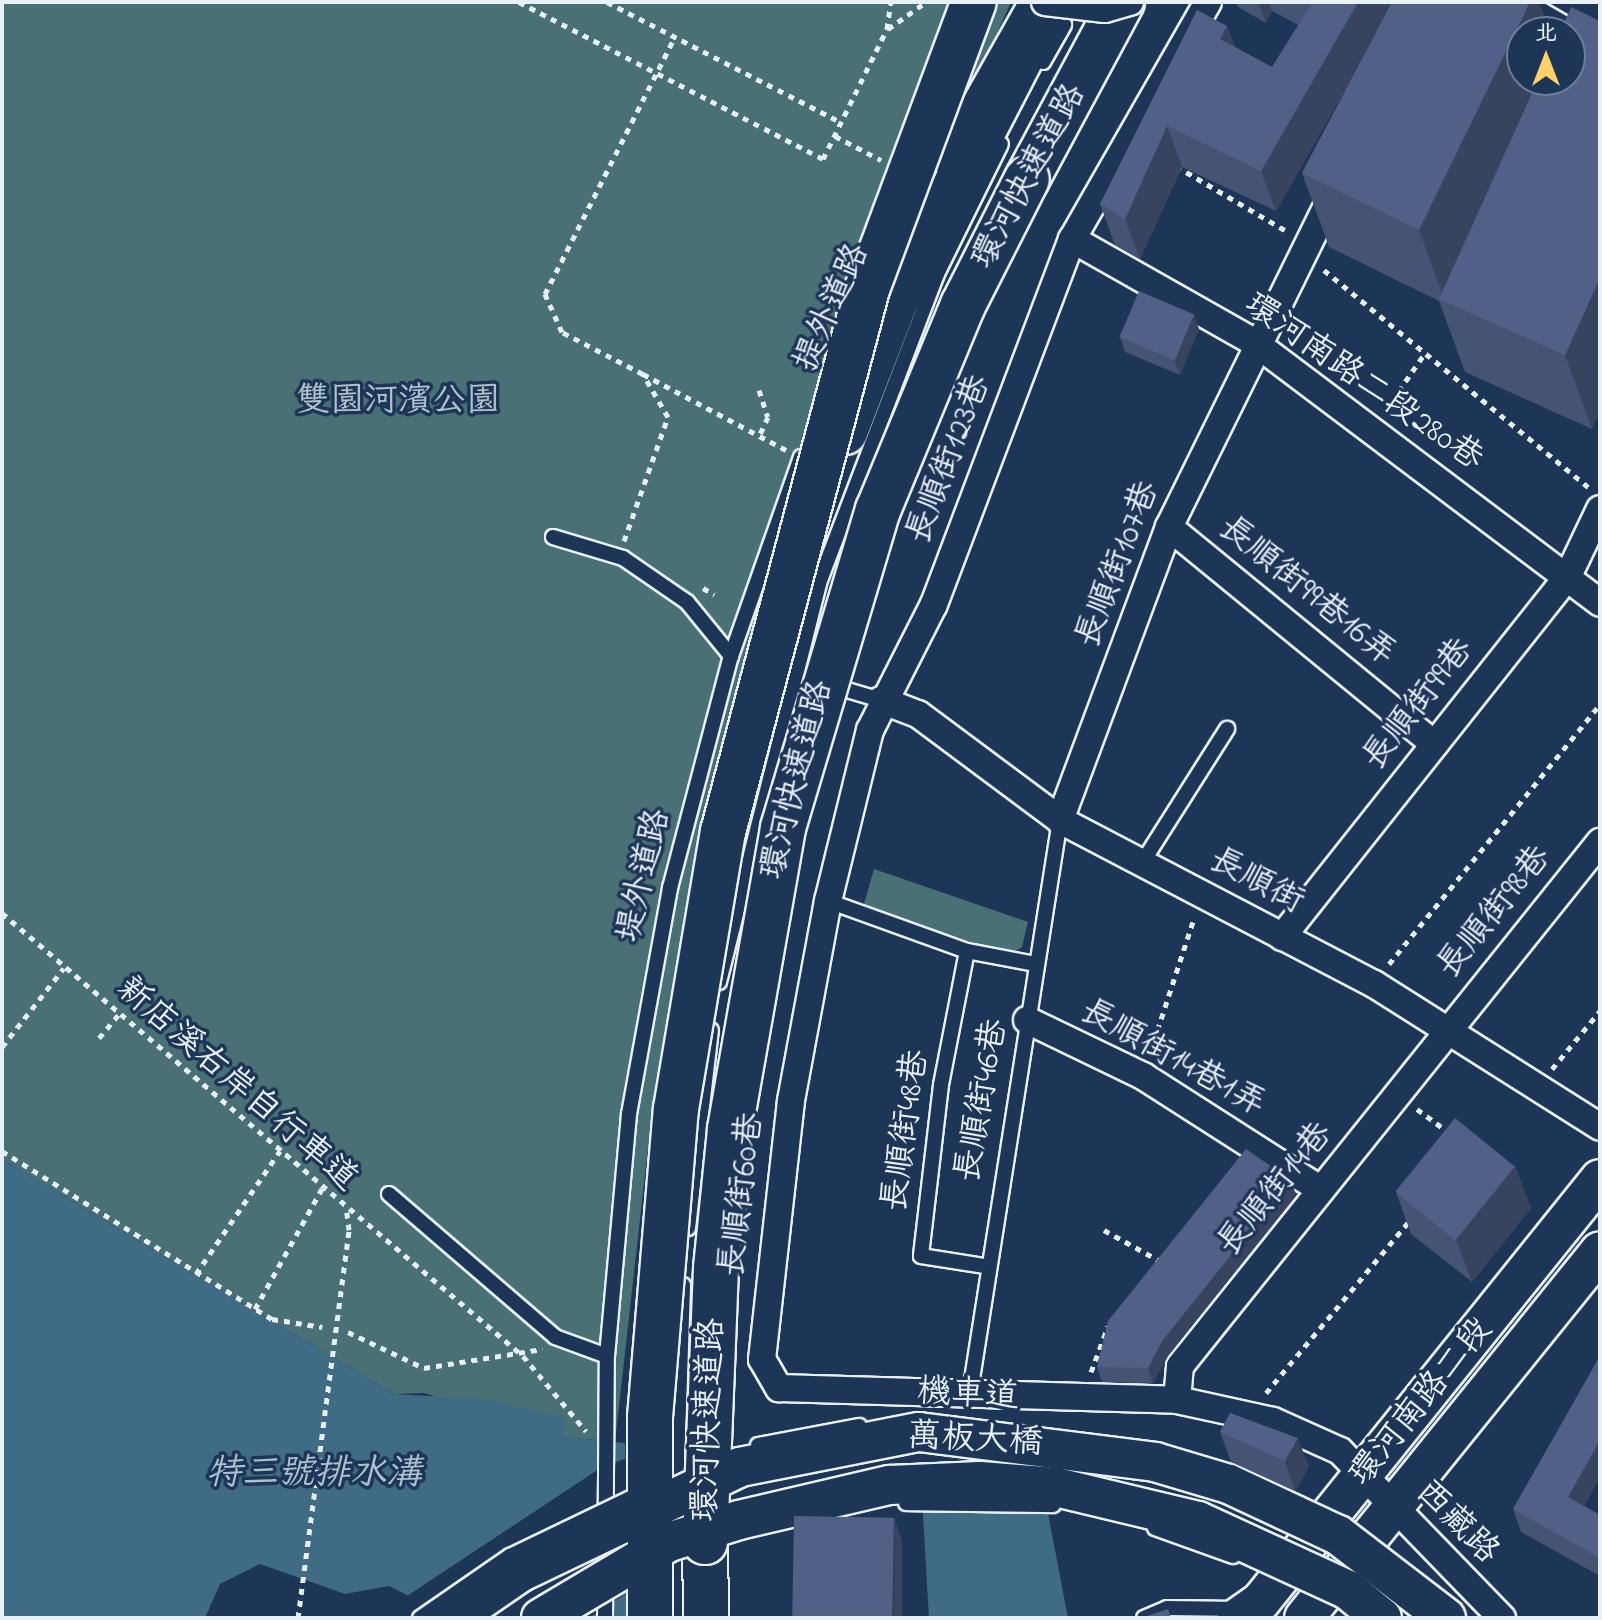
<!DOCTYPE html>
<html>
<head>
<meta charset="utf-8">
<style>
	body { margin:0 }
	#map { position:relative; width:1602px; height:1620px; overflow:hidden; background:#1d3557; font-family:"Indie Flower","LXGW WenKai TC",sans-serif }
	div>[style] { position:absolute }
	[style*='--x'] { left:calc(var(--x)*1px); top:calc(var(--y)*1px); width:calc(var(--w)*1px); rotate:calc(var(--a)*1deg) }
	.green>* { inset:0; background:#497175 }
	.water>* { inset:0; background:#3f6b84 }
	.pier>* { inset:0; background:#1d3557 }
	.path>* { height:5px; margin-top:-2.5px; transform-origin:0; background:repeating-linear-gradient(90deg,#e8f1f8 0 6px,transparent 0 12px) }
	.roads { filter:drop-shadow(2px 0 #e8f1f8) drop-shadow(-2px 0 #e8f1f8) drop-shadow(0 2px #e8f1f8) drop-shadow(0 -2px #e8f1f8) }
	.lane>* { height:14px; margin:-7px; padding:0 7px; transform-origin:7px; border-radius:7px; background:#1d3557 }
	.street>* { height:26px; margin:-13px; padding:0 13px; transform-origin:13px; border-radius:13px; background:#1d3557 }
	.secondary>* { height:38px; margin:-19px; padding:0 19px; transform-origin:19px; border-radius:19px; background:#1d3557 }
	.highway>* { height:44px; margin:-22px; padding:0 22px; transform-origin:22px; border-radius:22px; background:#1d3557 }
	.bridges { filter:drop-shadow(2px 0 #e8f1f8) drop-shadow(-2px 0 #e8f1f8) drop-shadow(0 2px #e8f1f8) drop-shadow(0 -2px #e8f1f8) }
	.lane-bridge>* { height:14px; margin:-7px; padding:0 7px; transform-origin:7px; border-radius:7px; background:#1d3557 }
	.street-bridge>* { height:26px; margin:-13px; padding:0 13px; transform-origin:13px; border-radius:13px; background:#1d3557 }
	.secondary-bridge>* { height:38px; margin:-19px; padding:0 19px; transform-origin:19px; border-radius:19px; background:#1d3557 }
	.highway-bridge>* { height:44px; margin:-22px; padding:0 22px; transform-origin:22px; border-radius:22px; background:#1d3557 }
	.wall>* { inset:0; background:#455374 }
	.shaded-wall>* { inset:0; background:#38435e }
	.building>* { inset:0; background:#506087; transform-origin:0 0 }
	span { translate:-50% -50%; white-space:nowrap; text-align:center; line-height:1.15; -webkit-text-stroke:7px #1d3557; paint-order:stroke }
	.street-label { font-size:34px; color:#e8f1f8 }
	.park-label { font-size:34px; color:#b0c4ca }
	.water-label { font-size:36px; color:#adc2cf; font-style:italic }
	.frame { position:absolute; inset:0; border:4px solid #e8f1f8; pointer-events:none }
	.north { position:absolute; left:1506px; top:16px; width:80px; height:80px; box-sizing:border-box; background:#1d3557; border:2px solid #6e8097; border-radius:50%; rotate:0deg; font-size:22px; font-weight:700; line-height:32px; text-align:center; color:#e8f1f8 }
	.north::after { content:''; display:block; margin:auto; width:28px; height:36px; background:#ffd166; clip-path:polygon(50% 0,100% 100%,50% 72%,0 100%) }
</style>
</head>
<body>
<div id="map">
	<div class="green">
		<i style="clip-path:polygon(2px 2px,1011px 2px,769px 543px,651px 1121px,615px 1442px,564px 1437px,424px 1393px,394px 1394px,2px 1159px)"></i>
		<i style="clip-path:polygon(874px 869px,1028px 922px,1022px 947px,1009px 955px,951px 935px,948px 941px,862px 911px)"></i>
	</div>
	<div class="water">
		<i style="clip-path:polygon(2px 1159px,394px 1394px,482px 1399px,565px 1417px,564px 1437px,625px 1443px,627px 1618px,453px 1618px,389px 1586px,345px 1594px,260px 1564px,220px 1584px,205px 1618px,2px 1618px)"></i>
		<i style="clip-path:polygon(922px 1498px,1046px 1503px,1068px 1618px,929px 1618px)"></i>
	</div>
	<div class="pier">
		<i style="clip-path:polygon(630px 1457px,631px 1590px,589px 1618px,441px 1618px,404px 1598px,602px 1467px)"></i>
	</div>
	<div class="path">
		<i style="--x:519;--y:2;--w:342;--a:27.3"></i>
		<i style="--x:823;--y:159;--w:145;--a:-63.8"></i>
		<i style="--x:887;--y:29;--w:27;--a:-82"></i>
		<i style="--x:607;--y:2;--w:264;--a:27.2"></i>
		<i style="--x:888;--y:29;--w:47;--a:-35.4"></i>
		<i style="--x:835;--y:136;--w:52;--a:27.6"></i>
		<i style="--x:1176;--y:166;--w:130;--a:30.5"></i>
		<i style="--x:1324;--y:270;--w:342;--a:39.4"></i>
		<i style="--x:643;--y:374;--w:162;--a:28"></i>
		<i style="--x:759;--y:390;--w:28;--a:72"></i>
		<i style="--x:768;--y:417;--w:21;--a:115"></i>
		<i style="--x:1385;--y:411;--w:70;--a:-55.4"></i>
		<i style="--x:624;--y:541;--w:132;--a:-70.5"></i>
		<i style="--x:668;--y:417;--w:50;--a:-120.2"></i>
		<i style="--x:643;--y:374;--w:91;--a:-152.6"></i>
		<i style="--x:562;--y:332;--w:42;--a:-114.1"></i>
		<i style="--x:545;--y:294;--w:288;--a:-63.2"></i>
		<i style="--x:703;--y:588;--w:13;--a:29"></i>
		<i style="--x:2;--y:913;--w:684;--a:40.37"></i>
		<i style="--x:523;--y:1356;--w:98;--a:50"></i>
		<i style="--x:1389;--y:964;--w:335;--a:-50.9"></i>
		<i style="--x:99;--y:1038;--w:31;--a:-50"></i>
		<i style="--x:2;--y:1047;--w:100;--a:-51.9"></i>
		<i style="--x:1150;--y:1053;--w:142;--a:-71.9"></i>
		<i style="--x:1552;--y:1069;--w:75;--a:-50.4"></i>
		<i style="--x:1417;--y:1109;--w:42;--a:36.3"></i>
		<i style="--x:2;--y:1151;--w:318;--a:31.9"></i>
		<i style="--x:272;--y:1319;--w:51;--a:9.1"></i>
		<i style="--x:1104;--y:1230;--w:64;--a:29"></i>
		<i style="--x:196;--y:1274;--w:149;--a:-55.7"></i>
		<i style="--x:255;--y:1309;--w:140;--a:-60.9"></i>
		<i style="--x:348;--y:1332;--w:84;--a:25.3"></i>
		<i style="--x:424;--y:1368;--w:120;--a:-9.1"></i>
		<i style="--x:1091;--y:1372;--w:49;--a:-69.7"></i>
		<i style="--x:1266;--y:1393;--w:226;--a:-50.2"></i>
		<i style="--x:298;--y:1618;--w:391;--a:-82.5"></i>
		<i style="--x:349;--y:1230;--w:23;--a:-97"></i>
	</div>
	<div class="roads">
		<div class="lane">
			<i style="--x:1043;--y:62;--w:43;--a:-60.4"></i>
			<i style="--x:934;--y:165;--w:187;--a:-60.6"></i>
			<i style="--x:553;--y:537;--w:73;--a:16.7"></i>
			<i style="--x:623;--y:558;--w:78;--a:34.5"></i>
			<i style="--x:687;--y:602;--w:70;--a:50.8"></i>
			<i style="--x:786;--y:672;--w:99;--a:16.4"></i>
			<i style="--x:1142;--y:863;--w:159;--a:-57.6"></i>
			<i style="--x:828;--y:901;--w:148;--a:19.8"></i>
			<i style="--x:967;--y:951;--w:69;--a:10.8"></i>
			<i style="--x:967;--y:951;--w:136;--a:101"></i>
			<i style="--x:941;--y:1085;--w:172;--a:96.7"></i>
			<i style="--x:921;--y:1256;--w:65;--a:8.9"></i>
			<i style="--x:719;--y:982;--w:411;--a:-75.9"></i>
			<i style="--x:819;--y:583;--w:329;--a:-69.1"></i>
			<i style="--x:936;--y:276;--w:147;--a:-63.8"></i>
			<i style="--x:389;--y:1194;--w:219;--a:40.7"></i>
			<i style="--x:555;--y:1337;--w:55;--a:20.1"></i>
			<i style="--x:688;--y:1228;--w:199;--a:-83.4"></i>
			<i style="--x:970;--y:1392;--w:579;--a:-81.06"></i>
			<i style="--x:675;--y:1528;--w:243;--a:-88.1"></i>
			<i style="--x:605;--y:1618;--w:262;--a:-89.6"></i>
			<i style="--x:607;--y:1356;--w:243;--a:-84.8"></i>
			<i style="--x:629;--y:1114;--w:230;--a:-79.7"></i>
			<i style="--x:670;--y:888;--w:240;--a:-75.3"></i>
			<i style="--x:731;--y:656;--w:211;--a:-70.6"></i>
			<i style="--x:1144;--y:1618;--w:25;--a:-23"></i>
			<i style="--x:1167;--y:1608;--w:72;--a:0.8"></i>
		</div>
		<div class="street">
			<i style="--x:1208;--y:2;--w:273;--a:119.8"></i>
			<i style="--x:1072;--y:239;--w:392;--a:110.7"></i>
			<i style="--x:933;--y:606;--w:139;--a:116.9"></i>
			<i style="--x:870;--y:730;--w:176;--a:103.8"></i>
			<i style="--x:828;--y:901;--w:203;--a:100.5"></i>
			<i style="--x:791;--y:1101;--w:260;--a:96.4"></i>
			<i style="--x:762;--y:1359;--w:34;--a:60"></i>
			<i style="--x:779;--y:1388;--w:398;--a:1.7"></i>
			<i style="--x:1177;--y:1400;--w:98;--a:12.3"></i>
			<i style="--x:1273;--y:1421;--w:73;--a:24.1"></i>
			<i style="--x:1340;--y:1451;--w:233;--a:45.9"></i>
			<i style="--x:1516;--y:2;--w:60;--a:30"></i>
			<i style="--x:1072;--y:239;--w:209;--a:29.5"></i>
			<i style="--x:1254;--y:342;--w:433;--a:37"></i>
			<i style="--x:1169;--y:527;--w:343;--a:39.3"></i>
			<i style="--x:881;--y:700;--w:40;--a:21"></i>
			<i style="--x:918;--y:714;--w:177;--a:36.7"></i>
			<i style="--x:1060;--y:820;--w:354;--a:27.6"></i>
			<i style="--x:1374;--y:984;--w:267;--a:32.3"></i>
			<i style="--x:1060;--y:820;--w:313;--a:-69.6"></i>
			<i style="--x:1169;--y:527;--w:378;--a:-63.8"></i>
			<i style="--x:1282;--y:937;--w:461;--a:-51.6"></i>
			<i style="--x:1568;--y:576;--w:74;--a:-64.5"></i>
			<i style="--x:1027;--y:1020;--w:129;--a:25.8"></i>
			<i style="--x:1143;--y:1076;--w:211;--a:32.6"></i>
			<i style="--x:1177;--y:1400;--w:34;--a:-85"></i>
			<i style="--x:1180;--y:1366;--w:672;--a:-51.29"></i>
		</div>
		<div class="secondary">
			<i style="--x:1237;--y:1618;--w:29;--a:-35"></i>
			<i style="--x:1261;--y:1601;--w:541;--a:-51.22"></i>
			<i style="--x:1304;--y:1618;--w:471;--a:-51.1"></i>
		</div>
		<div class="highway">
			<i style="--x:1027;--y:179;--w:201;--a:-61.8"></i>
			<i style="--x:845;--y:432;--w:142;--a:-68.9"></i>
			<i style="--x:896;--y:300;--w:335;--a:-62.7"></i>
			<i style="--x:705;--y:1542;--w:76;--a:89.2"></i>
		</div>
	</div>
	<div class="bridges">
		<div class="lane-bridge">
			<i style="--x:758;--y:1445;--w:103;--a:-10.7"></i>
			<i style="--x:906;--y:1503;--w:147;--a:0.8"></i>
			<i style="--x:1155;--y:1528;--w:83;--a:19.7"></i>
			<i style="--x:420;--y:1618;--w:109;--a:-34.6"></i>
			<i style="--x:510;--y:1556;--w:148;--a:-25.7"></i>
		</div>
		<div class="street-bridge">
			<i style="--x:1045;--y:2;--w:60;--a:6.7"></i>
			<i style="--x:1105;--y:9;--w:26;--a:-16"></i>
		</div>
		<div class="secondary-bridge">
			<i style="--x:454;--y:1618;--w:81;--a:-34.5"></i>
			<i style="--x:521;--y:1572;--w:243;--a:-25.6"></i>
			<i style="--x:740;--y:1467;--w:182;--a:-11.1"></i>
			<i style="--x:919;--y:1432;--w:238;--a:7.2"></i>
			<i style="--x:1155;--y:1462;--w:77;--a:16.6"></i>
			<i style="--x:1229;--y:1484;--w:120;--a:25.1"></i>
			<i style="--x:1338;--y:1535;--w:136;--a:37.5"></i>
			<i style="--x:541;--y:1618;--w:149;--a:-30.7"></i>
			<i style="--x:669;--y:1542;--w:73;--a:-17.4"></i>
			<i style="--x:739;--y:1520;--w:155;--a:-13.1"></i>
			<i style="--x:890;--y:1485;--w:90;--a:-2.5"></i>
			<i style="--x:980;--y:1481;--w:76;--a:4.5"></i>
			<i style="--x:1056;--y:1487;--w:146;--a:13.5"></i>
			<i style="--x:1198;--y:1521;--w:165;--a:24.7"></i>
			<i style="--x:1348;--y:1590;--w:44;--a:39.5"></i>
		</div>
		<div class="highway-bridge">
			<i style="--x:705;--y:1542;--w:274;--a:-87.7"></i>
			<i style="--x:716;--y:1268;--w:140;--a:-84.2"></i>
			<i style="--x:730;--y:1129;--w:306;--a:-80"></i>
			<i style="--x:783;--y:828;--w:332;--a:-73.4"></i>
			<i style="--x:878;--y:510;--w:222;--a:-67.5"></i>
			<i style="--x:963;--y:305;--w:141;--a:-63.1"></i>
			<i style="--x:650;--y:1618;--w:201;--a:-90"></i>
			<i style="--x:650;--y:1417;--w:309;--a:-85.2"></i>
			<i style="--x:676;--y:1109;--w:281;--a:-80.4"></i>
			<i style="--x:723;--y:832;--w:562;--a:-75.15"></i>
			<i style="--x:867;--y:289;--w:306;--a:-69.6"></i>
		</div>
	</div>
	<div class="wall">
		<i style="clip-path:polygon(1236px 2px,1539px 2px,1550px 32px,1522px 32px,1522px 80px,1600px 21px,1600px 411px,1592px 429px,1465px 372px,1439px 301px,1329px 247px,1302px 173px,1353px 76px,1276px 211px,1182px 167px,1140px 259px,1115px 245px,1100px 204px,1227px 26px,1235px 47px,1272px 67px,1298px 25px,1272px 11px,1266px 23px,1238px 7px)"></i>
		<i style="clip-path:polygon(1199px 329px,1180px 375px,1125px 352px,1120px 337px)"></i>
		<i style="clip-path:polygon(1515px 1166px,1531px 1208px,1472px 1282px,1411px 1234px,1396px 1192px)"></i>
		<i style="clip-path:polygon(1296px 1195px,1168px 1356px,1153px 1383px,1102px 1382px,1097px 1367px)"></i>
		<i style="clip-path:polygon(1600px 1356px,1600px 1477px,1584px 1506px,1600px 1515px,1600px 1576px,1521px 1532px,1513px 1509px)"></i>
		<i style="clip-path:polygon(1220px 1432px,1309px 1467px,1295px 1491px,1231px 1462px)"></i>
	</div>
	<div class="shaded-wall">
		<i style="clip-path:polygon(1258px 2px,1269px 2px,1272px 11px,1266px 23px)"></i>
		<i style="clip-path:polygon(1358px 2px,1395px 2px,1276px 211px,1261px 171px)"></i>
		<i style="clip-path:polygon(1530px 2px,1539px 2px,1550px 32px,1522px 32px,1522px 80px,1555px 80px,1445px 301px,1419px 230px)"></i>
		<i style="clip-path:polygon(1227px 26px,1242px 66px,1220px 39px)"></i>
		<i style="clip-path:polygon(1167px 126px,1182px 167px,1140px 259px,1125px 219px)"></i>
		<i style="clip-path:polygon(1600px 278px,1600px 411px,1592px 429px,1565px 355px)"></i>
		<i style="clip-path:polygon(1194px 314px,1199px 329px,1180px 375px,1174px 360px)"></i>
		<i style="clip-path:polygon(1515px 1166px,1531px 1208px,1472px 1282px,1456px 1240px)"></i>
		<i style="clip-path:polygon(1291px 1180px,1296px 1195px,1168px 1356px,1153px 1383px,1148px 1368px,1162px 1341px)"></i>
		<i style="clip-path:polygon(1298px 1438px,1309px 1467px,1295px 1491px,1285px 1461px)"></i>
		<i style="clip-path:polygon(1600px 1440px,1600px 1477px,1576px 1520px,1568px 1497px)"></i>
		<i style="clip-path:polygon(894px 1517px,902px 1540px,902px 1618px,893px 1618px)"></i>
	</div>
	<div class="building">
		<i style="clip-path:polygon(1313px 2px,1358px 2px,1261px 171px,1167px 126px,1125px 219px,1100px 204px,1197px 10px,1227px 26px,1220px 39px,1272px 67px)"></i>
		<i style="clip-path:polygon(1392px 2px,1530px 2px,1419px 230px,1302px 173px)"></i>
		<i style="clip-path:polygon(1571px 7px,1600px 21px,1600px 278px,1565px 355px,1439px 299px,1538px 80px,1570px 80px,1570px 32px,1560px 32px)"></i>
		<i style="left:1139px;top:291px;width:60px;height:50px;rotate:23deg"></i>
		<i style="left:1455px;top:1118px;width:77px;height:95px;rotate:39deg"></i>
		<i style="clip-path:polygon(1246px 1149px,1291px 1180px,1162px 1341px,1148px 1368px,1097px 1367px,1108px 1321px)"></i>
		<i style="clip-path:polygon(1600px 1356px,1600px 1440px,1568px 1497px,1600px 1515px,1600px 1558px,1513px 1509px)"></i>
		<i style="clip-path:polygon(1230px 1413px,1298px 1438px,1285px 1461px,1220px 1432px)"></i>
		<i style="left:794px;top:1516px;width:100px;height:102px;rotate:1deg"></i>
		<i style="clip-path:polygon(1168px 1609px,1171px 1618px,1141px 1618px)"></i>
	</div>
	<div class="street-label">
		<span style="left:1030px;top:177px;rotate:-62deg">環河快速道路</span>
		<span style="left:833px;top:308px;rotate:-66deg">提外道路</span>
		<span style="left:1363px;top:383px;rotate:35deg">環河南路二段280巷</span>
		<span style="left:950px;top:460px;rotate:-69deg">長順街123巷</span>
		<span style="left:1119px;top:565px;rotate:-69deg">長順街107巷</span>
		<span style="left:1306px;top:592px;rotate:39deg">長順街99巷16弄</span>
		<span style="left:1419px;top:705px;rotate:-52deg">長順街99巷</span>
		<span style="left:798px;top:780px;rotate:-76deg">環河快速道路</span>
		<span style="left:645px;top:876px;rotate:-77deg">堤外道路</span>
		<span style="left:1256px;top:882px;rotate:28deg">長順街</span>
		<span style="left:1495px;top:913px;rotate:-51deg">長順街98巷</span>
		<span style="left:1172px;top:1059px;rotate:29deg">長順街14巷1弄</span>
		<span style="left:236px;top:1085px;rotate:41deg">新店溪右岸自行車道</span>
		<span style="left:983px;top:1101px;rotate:-80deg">長順街46巷</span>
		<span style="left:907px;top:1131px;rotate:-82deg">長順街48巷</span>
		<span style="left:1276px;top:1190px;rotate:-51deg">長順街14巷</span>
		<span style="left:743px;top:1195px;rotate:-83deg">長順街60巷</span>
		<span style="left:968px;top:1396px;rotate:3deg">機車道</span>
		<span style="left:1422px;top:1403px;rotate:-51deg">環河南路二段</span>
		<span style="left:710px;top:1420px;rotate:-88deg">環河快速道路</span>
		<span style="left:975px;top:1441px;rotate:3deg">萬板大橋</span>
		<span style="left:1456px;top:1523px;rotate:45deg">西藏路</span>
	</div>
	<div class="park-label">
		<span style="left:398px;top:403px">雙園河濱公園</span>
	</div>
	<div class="water-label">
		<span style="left:314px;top:1475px">特三號排水溝</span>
	</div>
	<div class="frame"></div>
	<div class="north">北</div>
</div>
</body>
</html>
